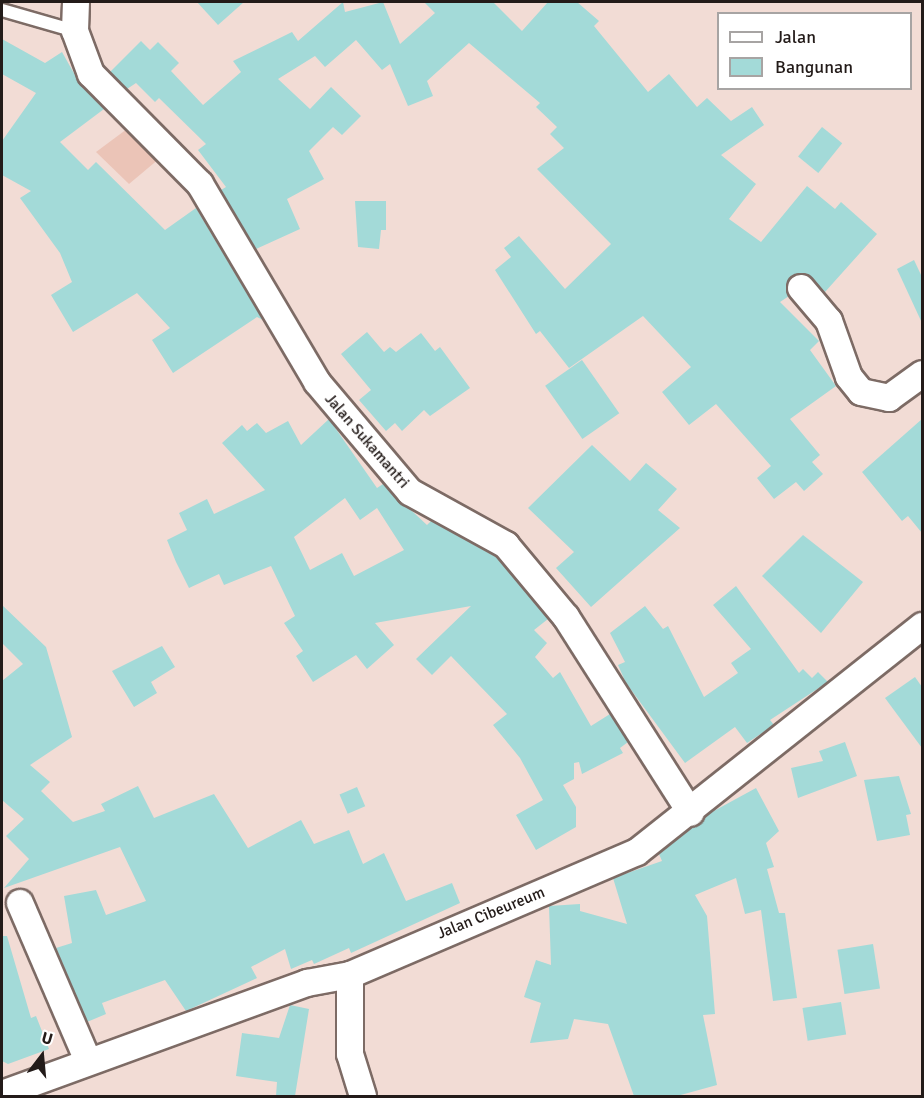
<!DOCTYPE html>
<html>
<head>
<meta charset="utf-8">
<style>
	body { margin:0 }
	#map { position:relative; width:924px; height:1098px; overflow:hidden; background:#f2dcd5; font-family:Signika,sans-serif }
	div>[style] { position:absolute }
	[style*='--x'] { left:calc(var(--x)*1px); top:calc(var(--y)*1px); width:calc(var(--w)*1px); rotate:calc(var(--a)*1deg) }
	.green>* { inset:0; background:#ebc4b7 }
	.building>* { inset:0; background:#a3dad8; transform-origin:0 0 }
	.roads { filter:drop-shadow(2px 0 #7d6b65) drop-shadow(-2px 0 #7d6b65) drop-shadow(0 2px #7d6b65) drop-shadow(0 -2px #7d6b65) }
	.lane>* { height:12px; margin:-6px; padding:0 6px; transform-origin:6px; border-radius:6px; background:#fff }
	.street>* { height:26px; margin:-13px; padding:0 13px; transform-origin:13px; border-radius:13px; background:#fff }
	span { translate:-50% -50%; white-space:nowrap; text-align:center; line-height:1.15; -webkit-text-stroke:5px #fff; paint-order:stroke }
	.street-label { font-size:16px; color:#231b19 }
	.frame { position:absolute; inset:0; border:3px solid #231b19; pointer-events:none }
	.legend { position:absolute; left:717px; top:12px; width:195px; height:78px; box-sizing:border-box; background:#fff; border:2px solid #a7a4a3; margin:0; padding:8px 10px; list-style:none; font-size:18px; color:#231b19 }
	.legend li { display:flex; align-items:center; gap:12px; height:30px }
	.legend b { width:30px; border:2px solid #a7a4a3 }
	.north { position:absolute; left:12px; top:1026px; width:60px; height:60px; -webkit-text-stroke:4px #fff; paint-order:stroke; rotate:16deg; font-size:16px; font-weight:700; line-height:24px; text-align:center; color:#231b19 }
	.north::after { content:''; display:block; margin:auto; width:21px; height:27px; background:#231b19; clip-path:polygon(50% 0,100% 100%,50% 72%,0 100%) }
</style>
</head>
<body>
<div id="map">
	<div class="green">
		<i style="clip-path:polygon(131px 126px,160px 158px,129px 184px,96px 152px)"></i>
	</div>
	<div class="building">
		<i style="clip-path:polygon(197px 2px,244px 2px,218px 25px)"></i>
		<i style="clip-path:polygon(343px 2px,345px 12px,383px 2px,400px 44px,435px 13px,424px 2px,493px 2px,522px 31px,548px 2px,577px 2px,599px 21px,594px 26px,648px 92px,669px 74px,697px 107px,707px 98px,731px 121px,752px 107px,764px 125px,721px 155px,756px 184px,729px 219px,761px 242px,807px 186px,835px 209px,841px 202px,877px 234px,825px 292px,807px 274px,798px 273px,787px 282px,789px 296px,780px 302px,819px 341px,810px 350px,836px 386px,790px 419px,820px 455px,812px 462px,823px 474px,804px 491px,796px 482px,774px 499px,757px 478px,771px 466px,716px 404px,689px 425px,662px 392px,691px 367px,643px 316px,569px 368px,540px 331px,536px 334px,495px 270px,511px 257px,504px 248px,519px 236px,565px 289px,611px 244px,537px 169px,564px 148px,550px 134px,557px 127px,536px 107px,540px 103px,469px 43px,427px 81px,433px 96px,408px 106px,390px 64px,382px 70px,356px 40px,325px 67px,315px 56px,278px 79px,310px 109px,331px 87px,361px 116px,342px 135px,333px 127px,309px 151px,324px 179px,287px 199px,300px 229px,256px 249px,221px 190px,226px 187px,198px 150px,206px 144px,159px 98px,155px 102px,136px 83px,127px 89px,110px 72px,141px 41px,150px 50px,158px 42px,179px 63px,171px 71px,203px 105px,241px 72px,233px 61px,292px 32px,298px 41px)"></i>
		<i style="clip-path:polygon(2px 39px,45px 63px,62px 52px,80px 84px,104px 109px,60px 142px,88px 170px,96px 162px,165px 230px,196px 208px,263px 320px,257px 317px,173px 373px,152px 340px,170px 328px,137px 293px,73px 332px,51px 295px,72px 282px,60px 253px,20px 198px,31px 191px,2px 175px,2px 141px,36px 93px,2px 74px)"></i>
		<i style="left:822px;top:127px;width:26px;height:38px;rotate:39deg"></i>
		<i style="clip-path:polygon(355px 201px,386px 201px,386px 230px,381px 230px,379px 249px,358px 247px)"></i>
		<i style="clip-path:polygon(914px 260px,922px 277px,922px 323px,897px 269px)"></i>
		<i style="clip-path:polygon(367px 332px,384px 352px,390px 347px,396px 352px,421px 333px,435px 351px,440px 347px,470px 388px,430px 416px,424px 410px,402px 431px,395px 423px,386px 431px,359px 400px,371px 390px,341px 354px)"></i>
		<i style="left:582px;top:360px;width:65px;height:45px;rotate:55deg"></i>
		<i style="clip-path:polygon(evenodd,329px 419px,377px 488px,383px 484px,427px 525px,431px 521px,496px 557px,548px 619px,534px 630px,547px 643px,535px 657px,553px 678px,560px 672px,591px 726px,610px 714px,628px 742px,620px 748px,623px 753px,582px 774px,579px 762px,574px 763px,574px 779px,563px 785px,576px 807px,576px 827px,536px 850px,516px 815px,543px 800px,520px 758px,493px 725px,507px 714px,451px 656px,432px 675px,416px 659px,471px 606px,375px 623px,394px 645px,367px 669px,356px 655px,313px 682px,296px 656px,303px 651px,284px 623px,295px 616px,271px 566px,224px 585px,219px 574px,189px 588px,176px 562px,167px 540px,187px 530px,179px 513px,207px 499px,214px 514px,265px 490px,222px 443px,242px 425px,247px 431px,257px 423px,266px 433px,288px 421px,301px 445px,329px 419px,345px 498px,360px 520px,377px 508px,404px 550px,354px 576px,342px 553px,310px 570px,294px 537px,345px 498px)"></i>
		<i style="clip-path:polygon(922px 419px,922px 533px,908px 516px,902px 521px,862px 472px)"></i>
		<i style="clip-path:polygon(592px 445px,630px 481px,646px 463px,677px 489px,658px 510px,680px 528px,591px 607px,556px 568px,574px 552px,528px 508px)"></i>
		<i style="clip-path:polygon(803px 535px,863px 582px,821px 633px,762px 576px)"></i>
		<i style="clip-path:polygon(736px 586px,799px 673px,803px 669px,812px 678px,818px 672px,828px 682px,770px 720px,774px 725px,747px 743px,735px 727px,685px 763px,626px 683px,618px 665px,625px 662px,610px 633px,645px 606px,663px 629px,668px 626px,704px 697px,738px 673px,731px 663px,751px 649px,713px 605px)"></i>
		<i style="clip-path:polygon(2px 605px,46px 647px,72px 737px,30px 765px,50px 782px,41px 791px,73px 822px,105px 811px,101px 804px,138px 786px,154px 818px,214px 794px,248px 848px,301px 820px,314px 844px,349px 830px,363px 864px,384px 853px,406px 901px,452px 883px,460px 903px,351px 953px,349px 948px,314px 964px,312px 960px,291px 969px,285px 949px,251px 967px,257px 978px,186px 1011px,165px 980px,102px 1003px,106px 1014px,87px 1022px,56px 948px,72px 943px,64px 896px,96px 890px,106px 915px,146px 901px,120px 847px,4px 888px,29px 859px,6px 836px,24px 819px,2px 800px,2px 681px,23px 664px,2px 643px)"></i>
		<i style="clip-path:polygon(162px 646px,175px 667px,151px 682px,157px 693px,134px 707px,112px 671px)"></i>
		<i style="clip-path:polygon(915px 677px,922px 687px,922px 748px,885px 698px)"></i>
		<i style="clip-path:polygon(845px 742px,857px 776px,798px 798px,791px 768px,823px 761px,819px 751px)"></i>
		<i style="clip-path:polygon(899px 776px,911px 814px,906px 815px,910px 835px,877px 841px,864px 780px)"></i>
		<i style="left:357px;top:787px;width:21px;height:19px;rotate:67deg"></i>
		<i style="clip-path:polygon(756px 788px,779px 831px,766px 843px,774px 867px,767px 869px,779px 913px,785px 913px,797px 998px,773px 1001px,761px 910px,745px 914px,736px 878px,695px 895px,707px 916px,715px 1014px,703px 1015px,717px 1085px,677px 1096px,634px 1096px,608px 1024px,574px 1019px,568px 1039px,530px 1043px,541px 1003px,524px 997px,536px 960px,551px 965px,549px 906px,580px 904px,580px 911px,627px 924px,613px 878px,662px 861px,659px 854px,712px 812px)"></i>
		<i style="clip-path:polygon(2px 936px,7px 936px,31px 1018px,36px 1016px,49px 1049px,8px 1064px,2px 1061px)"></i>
		<i style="left:873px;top:944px;width:45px;height:36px;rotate:81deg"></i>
		<i style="left:841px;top:1002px;width:33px;height:39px;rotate:81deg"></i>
		<i style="clip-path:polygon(290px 1005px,309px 1009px,295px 1096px,276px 1096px,277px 1082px,236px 1076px,242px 1033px,279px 1038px)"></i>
	</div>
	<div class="roads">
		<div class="lane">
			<i style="--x:2;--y:10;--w:76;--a:16"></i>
		</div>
		<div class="street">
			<i style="--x:76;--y:2;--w:29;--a:92"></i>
			<i style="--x:75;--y:31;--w:46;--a:69.6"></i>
			<i style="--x:91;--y:74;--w:155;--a:45.3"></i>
			<i style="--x:200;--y:184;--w:230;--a:59.4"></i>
			<i style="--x:317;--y:382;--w:144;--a:49.8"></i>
			<i style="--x:410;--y:492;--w:110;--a:28.9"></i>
			<i style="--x:506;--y:545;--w:94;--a:50.2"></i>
			<i style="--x:566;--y:617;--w:232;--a:57.5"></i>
			<i style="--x:801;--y:288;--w:43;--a:49.7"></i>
			<i style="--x:829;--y:321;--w:59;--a:70.3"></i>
			<i style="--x:849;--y:377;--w:19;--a:51"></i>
			<i style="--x:861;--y:392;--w:29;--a:12"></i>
			<i style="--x:889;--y:398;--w:41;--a:-36"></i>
			<i style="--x:20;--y:903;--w:172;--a:66.7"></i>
			<i style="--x:350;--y:975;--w:79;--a:90"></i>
			<i style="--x:350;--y:1054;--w:44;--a:72.8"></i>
			<i style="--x:2;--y:1094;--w:325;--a:-20"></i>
			<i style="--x:307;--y:983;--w:44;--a:-10.5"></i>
			<i style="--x:350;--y:975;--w:312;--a:-23.2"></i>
			<i style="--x:637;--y:852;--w:364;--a:-38.4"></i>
		</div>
	</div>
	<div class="street-label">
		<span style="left:367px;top:441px;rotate:49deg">Jalan Sukamantri</span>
		<span style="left:491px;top:913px;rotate:-22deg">Jalan Cibeureum</span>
	</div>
	<div class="frame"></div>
	<ul class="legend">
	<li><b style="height:8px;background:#fff"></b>Jalan</li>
	<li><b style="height:16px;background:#a3dad8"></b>Bangunan</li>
	</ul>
	<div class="north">U</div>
</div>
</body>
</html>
